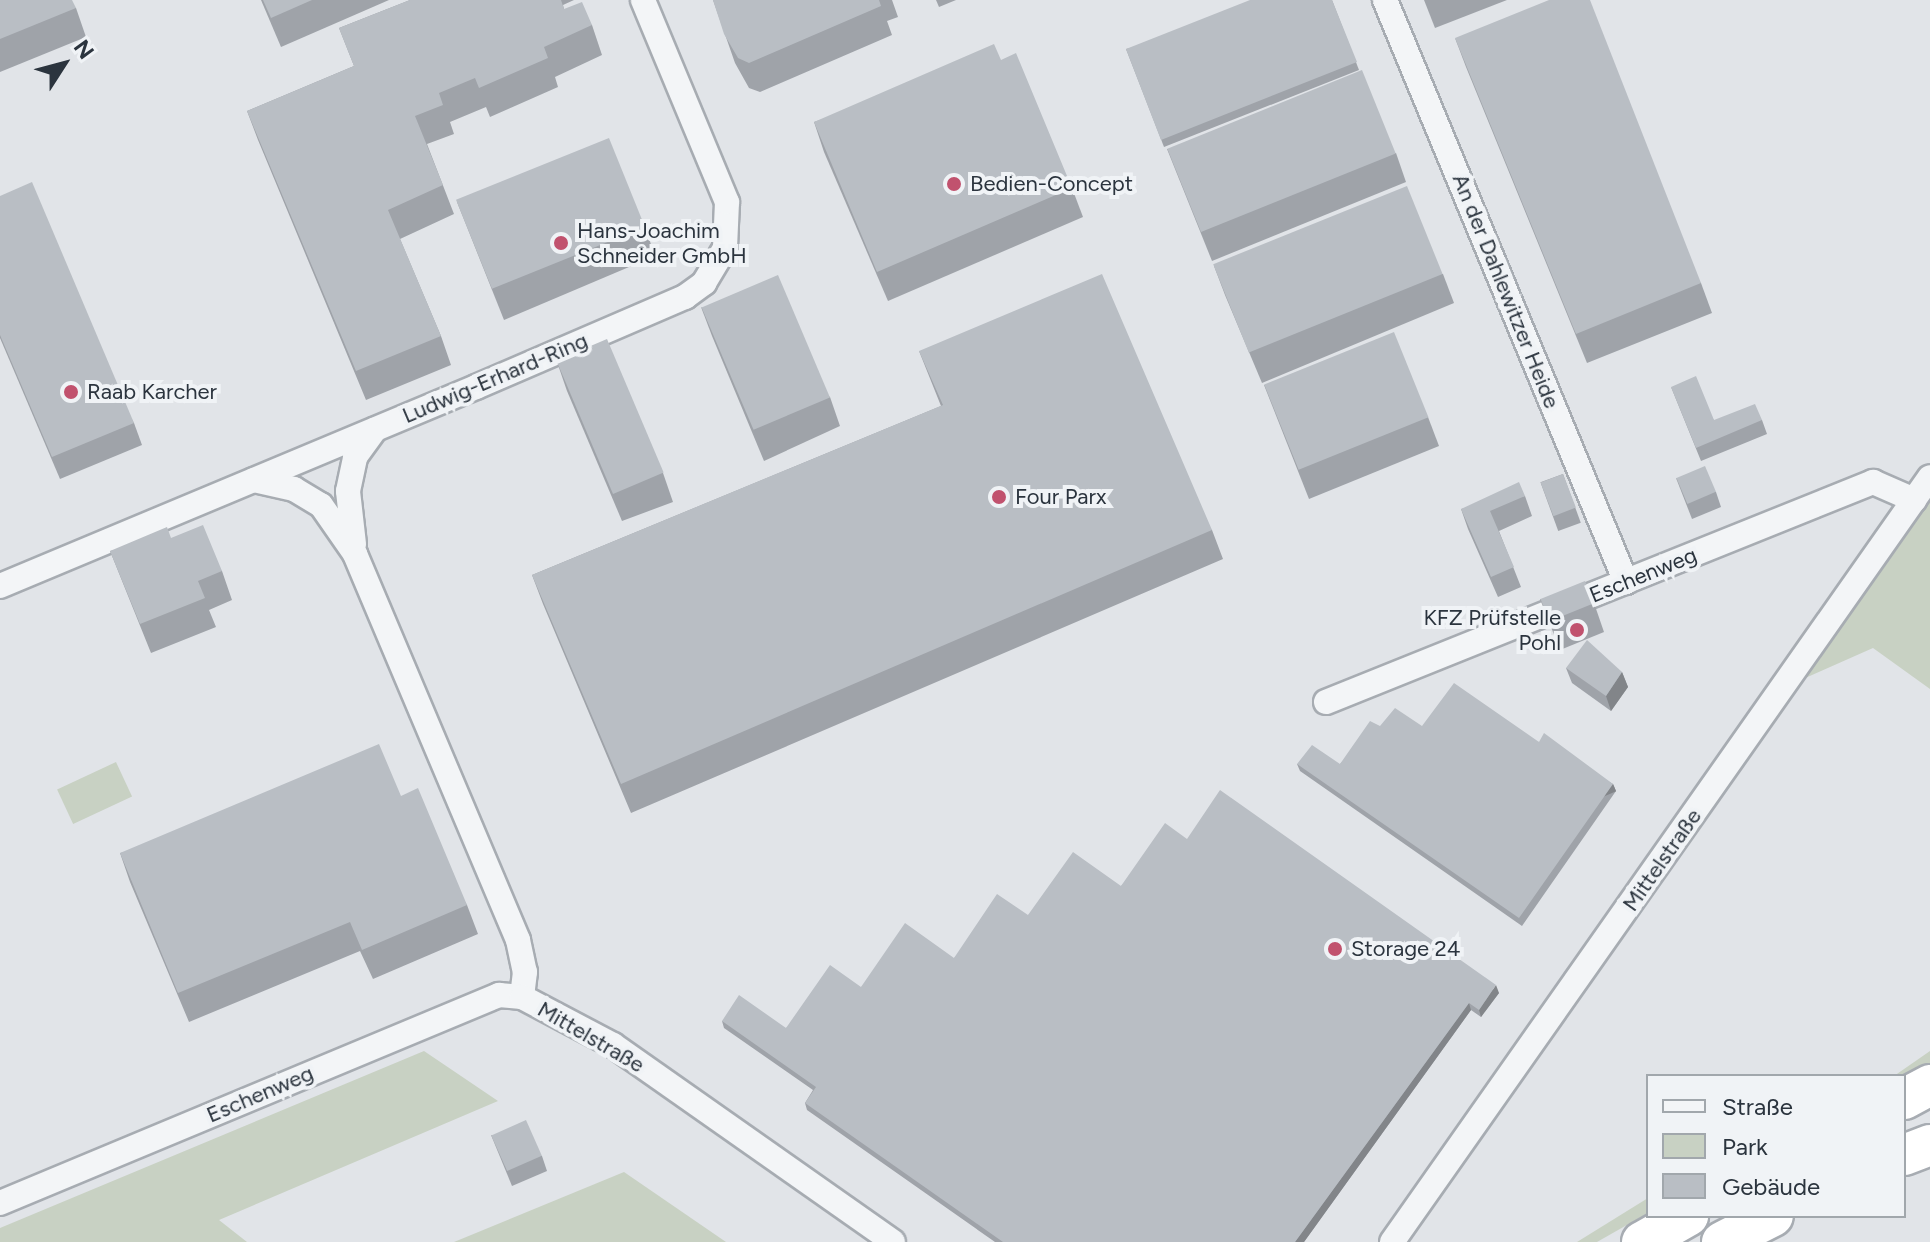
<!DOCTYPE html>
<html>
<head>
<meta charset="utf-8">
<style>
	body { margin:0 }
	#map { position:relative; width:1930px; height:1242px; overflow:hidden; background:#e1e4e8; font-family:Figtree,sans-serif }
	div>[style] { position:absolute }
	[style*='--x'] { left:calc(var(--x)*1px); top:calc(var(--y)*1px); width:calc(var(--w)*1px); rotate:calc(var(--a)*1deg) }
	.green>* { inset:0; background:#c8d1c3; transform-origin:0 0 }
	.roads { filter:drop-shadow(2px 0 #a7acb2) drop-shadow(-2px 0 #a7acb2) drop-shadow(0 2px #a7acb2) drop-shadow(0 -2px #a7acb2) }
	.minor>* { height:24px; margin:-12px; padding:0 12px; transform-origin:12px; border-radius:12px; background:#f3f5f7 }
	.trunk>* { height:40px; margin:-20px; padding:0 20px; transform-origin:20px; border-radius:20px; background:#fff }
	.wall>* { inset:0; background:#9fa3a9; transform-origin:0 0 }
	.shaded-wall>* { inset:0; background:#828589; transform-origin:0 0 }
	.building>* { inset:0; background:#b9bec4; transform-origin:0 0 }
	.dots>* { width:22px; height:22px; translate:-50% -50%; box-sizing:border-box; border:4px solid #f0f3f6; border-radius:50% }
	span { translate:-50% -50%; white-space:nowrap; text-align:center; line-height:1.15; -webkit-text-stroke:8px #f0f3f6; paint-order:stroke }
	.poi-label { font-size:22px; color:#2b343e }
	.left { translate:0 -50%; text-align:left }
	.right { translate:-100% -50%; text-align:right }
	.street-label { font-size:22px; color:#2b343e }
	.legend { position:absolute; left:1646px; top:1074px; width:260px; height:144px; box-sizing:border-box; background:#f0f3f6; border:2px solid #a1a7ac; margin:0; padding:10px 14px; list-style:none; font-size:24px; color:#2b343e }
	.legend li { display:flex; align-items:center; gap:16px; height:40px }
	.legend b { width:40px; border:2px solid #a1a7ac }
	.north { position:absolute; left:24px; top:24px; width:80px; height:80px; -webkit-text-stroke:6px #f0f3f6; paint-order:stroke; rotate:54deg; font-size:22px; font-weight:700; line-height:32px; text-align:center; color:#2b343e }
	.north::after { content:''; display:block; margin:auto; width:28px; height:36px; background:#2b343e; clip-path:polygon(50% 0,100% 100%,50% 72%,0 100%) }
</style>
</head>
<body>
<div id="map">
	<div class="green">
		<i style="clip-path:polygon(1930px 496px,1930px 689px,1873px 648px,1803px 679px)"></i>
		<i style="left:116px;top:762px;width:38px;height:65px;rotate:65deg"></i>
		<i style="clip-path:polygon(424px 1051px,498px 1101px,219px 1220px,247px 1242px,0 1242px,0 1228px)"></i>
		<i style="clip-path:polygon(1930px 1051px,1930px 1074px,1904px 1088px,1904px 1076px,1894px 1076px)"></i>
		<i style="clip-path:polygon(624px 1172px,726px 1242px,454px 1242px)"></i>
		<i style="clip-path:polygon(1648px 1198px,1648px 1213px,1597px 1242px,1577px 1242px)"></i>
	</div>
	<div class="roads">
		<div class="minor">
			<i style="--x:1385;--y:0;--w:630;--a:67.51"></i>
			<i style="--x:254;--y:480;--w:41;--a:12.7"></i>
			<i style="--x:294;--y:489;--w:31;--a:31"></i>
			<i style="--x:321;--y:505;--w:60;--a:55.2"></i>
			<i style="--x:355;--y:554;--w:419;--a:67.1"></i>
			<i style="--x:518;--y:940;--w:33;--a:78"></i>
			<i style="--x:525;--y:972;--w:25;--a:97"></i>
			<i style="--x:354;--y:544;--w:53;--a:-96.5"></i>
			<i style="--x:348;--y:491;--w:35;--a:-78"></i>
			<i style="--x:355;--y:457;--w:34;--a:-54"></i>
			<i style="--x:0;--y:586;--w:516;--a:-22.69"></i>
			<i style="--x:476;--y:387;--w:228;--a:-23.3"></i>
			<i style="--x:685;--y:297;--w:24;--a:-36"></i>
			<i style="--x:704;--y:283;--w:41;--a:-59"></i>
			<i style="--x:725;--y:248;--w:46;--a:-87.5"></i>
			<i style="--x:727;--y:202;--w:219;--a:-112.6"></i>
			<i style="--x:1326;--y:702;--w:590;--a:-21.91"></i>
			<i style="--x:1873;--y:482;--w:45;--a:23.7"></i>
			<i style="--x:0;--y:1203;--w:541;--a:-22.63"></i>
			<i style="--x:499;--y:995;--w:23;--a:5"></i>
			<i style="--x:522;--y:997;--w:103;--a:27.8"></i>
			<i style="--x:613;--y:1045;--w:342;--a:35.1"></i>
			<i style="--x:1392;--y:1242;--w:935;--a:-54.88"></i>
		</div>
		<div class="trunk">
			<i style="--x:1904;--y:1099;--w:30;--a:-28"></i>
			<i style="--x:1904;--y:1155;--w:28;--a:-21"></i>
			<i style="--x:1642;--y:1242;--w:53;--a:-29.5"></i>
			<i style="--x:1722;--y:1242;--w:57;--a:-27"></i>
		</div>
	</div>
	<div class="wall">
		<i style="clip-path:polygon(0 0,76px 8px,86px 37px,0 72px)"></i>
		<i style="clip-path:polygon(261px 0,389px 0,281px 47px)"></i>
		<i style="clip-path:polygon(410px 0,574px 0,563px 5px,564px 9px,592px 25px,602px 55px,555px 77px,558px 87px,490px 117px,486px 107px,450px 122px,454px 134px,427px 144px,454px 214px,400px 239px,441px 336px,451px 365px,366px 400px,258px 140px,247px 111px,354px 66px,339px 28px)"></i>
		<i style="clip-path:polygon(713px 0,892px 0,898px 17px,887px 21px,892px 35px,760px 92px,749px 88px,735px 63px)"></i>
		<i style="clip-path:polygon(936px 0,956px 0,939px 7px)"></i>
		<i style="clip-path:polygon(1332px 0,1359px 70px,1164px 147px,1126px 49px)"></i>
		<i style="clip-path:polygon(1424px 0,1507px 0,1435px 28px)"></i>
		<i style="clip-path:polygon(1455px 38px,1701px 283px,1712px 313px,1587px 363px,1466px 67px)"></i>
		<i style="clip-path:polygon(1001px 60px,1072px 188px,1083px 217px,888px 301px,824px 152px,814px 122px)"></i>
		<i style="clip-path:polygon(1167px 149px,1396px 153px,1406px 182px,1212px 261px)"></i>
		<i style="clip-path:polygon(0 196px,134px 423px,142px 445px,60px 479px,0 338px)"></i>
		<i style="clip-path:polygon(457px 202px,645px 227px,655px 256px,504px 320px)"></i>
		<i style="clip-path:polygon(1214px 266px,1443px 274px,1454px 303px,1262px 383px,1225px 295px)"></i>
		<i style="clip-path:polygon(701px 307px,830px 397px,840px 426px,764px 461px,712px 336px)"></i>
		<i style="clip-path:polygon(919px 351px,1212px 530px,1223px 559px,631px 813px,543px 604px,532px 575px,941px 406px)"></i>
		<i style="clip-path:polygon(557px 362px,663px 473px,673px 502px,622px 521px,567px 391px)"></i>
		<i style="clip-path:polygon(1264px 385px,1428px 417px,1439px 446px,1309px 499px)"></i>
		<i style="clip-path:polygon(1671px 387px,1714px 420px,1762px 420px,1767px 434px,1701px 461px)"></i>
		<i style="left:1563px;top:474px;width:52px;height:24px;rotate:70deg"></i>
		<i style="clip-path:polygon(1676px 478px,1716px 492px,1721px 507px,1692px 519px)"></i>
		<i style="clip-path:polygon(1525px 496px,1532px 516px,1499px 531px,1521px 587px,1498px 597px,1468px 529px,1461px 509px)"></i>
		<i style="clip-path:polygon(171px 538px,222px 571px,232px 600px,209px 610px,216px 627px,151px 653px,110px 551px)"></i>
		<i style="clip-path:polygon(1540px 599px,1594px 603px,1604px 632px,1560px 650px)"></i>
		<i style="clip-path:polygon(1566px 668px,1622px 672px,1628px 687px,1611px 711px,1572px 683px)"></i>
		<i style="clip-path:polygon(1380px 726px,1422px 726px,1539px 742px,1613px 784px,1616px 791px,1522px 926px,1300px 771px,1297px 764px,1340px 764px)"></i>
		<i style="clip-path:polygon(401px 796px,467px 905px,478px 934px,373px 979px,360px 951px,189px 1022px,130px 882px,120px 853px)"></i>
		<i style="clip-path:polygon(1187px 839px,1499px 993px,1481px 1017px,1471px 1010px,1304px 1242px,995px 1242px,807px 1110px,805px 1103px,813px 1090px,724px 1028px,722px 1021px,786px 1028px,861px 987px,954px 958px,1028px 915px,1121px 886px)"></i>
		<i style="clip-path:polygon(491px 1135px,542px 1156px,547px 1171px,512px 1186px)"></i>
	</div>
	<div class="shaded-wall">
		<i style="clip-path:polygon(1622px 672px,1628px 687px,1611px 711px,1606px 696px)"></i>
		<i style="left:1613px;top:784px;width:8px;height:164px;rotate:67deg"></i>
		<i style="clip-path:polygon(1496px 985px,1499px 993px,1481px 1017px,1479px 1010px)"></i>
		<i style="clip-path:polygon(1469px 1003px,1471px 1010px,1304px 1242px,1295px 1242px)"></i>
	</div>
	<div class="building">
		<i style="clip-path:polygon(0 0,72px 0,76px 8px,0 39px)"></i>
		<i style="clip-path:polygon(263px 0,312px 0,271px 18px)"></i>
		<i style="clip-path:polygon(410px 0,561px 0,564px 9px,582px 2px,592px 25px,544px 47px,548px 58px,479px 88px,475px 78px,439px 93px,443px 105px,415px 116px,443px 185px,388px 210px,441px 336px,356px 371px,247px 111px,354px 66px,339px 28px)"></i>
		<i style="clip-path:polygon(713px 0,879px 0,881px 6px,749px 63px,738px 58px,724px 34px)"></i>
		<i style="clip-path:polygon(1250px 0,1332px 0,1357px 62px,1161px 140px,1126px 49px)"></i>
		<i style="clip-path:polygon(1549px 0,1590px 0,1701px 283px,1576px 334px,1455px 38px)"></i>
		<i style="clip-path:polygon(994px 44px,1001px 60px,1016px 53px,1072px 188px,877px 272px,814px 122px)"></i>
		<i style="left:1362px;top:70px;width:90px;height:210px;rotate:68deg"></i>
		<i style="left:609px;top:138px;width:96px;height:165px;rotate:68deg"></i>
		<i style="clip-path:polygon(32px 182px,134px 423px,52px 457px,0 335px,0 196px)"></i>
		<i style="left:1407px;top:186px;width:95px;height:209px;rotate:68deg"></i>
		<i style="clip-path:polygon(1102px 274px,1212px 530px,621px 784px,532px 575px,943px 405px,919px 351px)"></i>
		<i style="left:778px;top:275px;width:133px;height:83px;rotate:67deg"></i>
		<i style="left:1394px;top:332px;width:92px;height:140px;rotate:68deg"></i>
		<i style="left:607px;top:339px;width:145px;height:55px;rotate:67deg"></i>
		<i style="clip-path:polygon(1696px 376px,1714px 420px,1755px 404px,1762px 420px,1696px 448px,1671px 387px)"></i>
		<i style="left:1705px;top:466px;width:28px;height:31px;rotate:67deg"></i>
		<i style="left:1563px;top:474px;width:36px;height:24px;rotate:69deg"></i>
		<i style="clip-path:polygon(1519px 482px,1525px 496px,1490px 511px,1514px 567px,1491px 577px,1461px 509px)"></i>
		<i style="clip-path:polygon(203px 525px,222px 571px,198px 581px,205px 598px,140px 624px,110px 551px,167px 527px,171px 538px)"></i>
		<i style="left:1585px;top:581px;width:24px;height:48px;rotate:68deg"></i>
		<i style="clip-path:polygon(1587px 640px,1622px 672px,1606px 696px,1566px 668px)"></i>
		<i style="clip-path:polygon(1454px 683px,1539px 742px,1544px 733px,1613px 784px,1519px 918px,1297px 764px,1312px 745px,1340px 764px,1370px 721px,1380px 726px,1395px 708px,1422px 726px)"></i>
		<i style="clip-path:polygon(379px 744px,401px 796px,418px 788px,467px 905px,362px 950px,350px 922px,178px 993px,120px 853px)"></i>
		<i style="clip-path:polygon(1220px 790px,1496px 985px,1479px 1010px,1469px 1003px,1295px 1242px,1003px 1242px,805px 1103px,816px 1087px,722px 1021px,739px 995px,786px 1028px,830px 965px,861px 987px,905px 923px,954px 958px,997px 894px,1028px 915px,1073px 852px,1121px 886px,1165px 823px,1187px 839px)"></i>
		<i style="left:526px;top:1120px;width:39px;height:38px;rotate:66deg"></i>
	</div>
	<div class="dots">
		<i style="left:954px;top:184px;background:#c1526e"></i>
		<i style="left:561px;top:243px;background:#c1526e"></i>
		<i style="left:71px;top:392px;background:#c1526e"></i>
		<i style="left:999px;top:497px;background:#c1526e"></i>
		<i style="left:1577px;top:630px;background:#c1526e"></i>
		<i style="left:1335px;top:949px;background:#c1526e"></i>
	</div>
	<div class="poi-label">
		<span class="left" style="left:970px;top:184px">Bedien-Concept</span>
		<span class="left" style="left:577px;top:243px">Hans-Joachim<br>Schneider GmbH</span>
		<span class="left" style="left:87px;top:392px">Raab Karcher</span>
		<span class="left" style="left:1015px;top:497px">Four Parx</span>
		<span class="right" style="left:1561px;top:630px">KFZ Prüfstelle<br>Pohl</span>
		<span class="left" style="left:1351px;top:949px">Storage 24</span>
	</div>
	<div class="street-label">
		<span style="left:1506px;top:291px;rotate:68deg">An der Dahlewitzer Heide</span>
		<span style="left:495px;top:378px;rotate:-23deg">Ludwig-Erhard-Ring</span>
		<span style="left:1643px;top:575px;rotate:-22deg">Eschenweg</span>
		<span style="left:1662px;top:860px;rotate:-55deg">Mittelstraße</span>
		<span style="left:591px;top:1037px;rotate:30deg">Mittelstraße</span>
		<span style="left:260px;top:1094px;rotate:-23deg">Eschenweg</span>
	</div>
	<ul class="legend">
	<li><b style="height:10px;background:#f3f5f7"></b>Straße</li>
	<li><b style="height:22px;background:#c8d1c3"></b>Park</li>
	<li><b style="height:22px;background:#b9bec4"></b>Gebäude</li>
	</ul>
	<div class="north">N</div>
</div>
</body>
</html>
